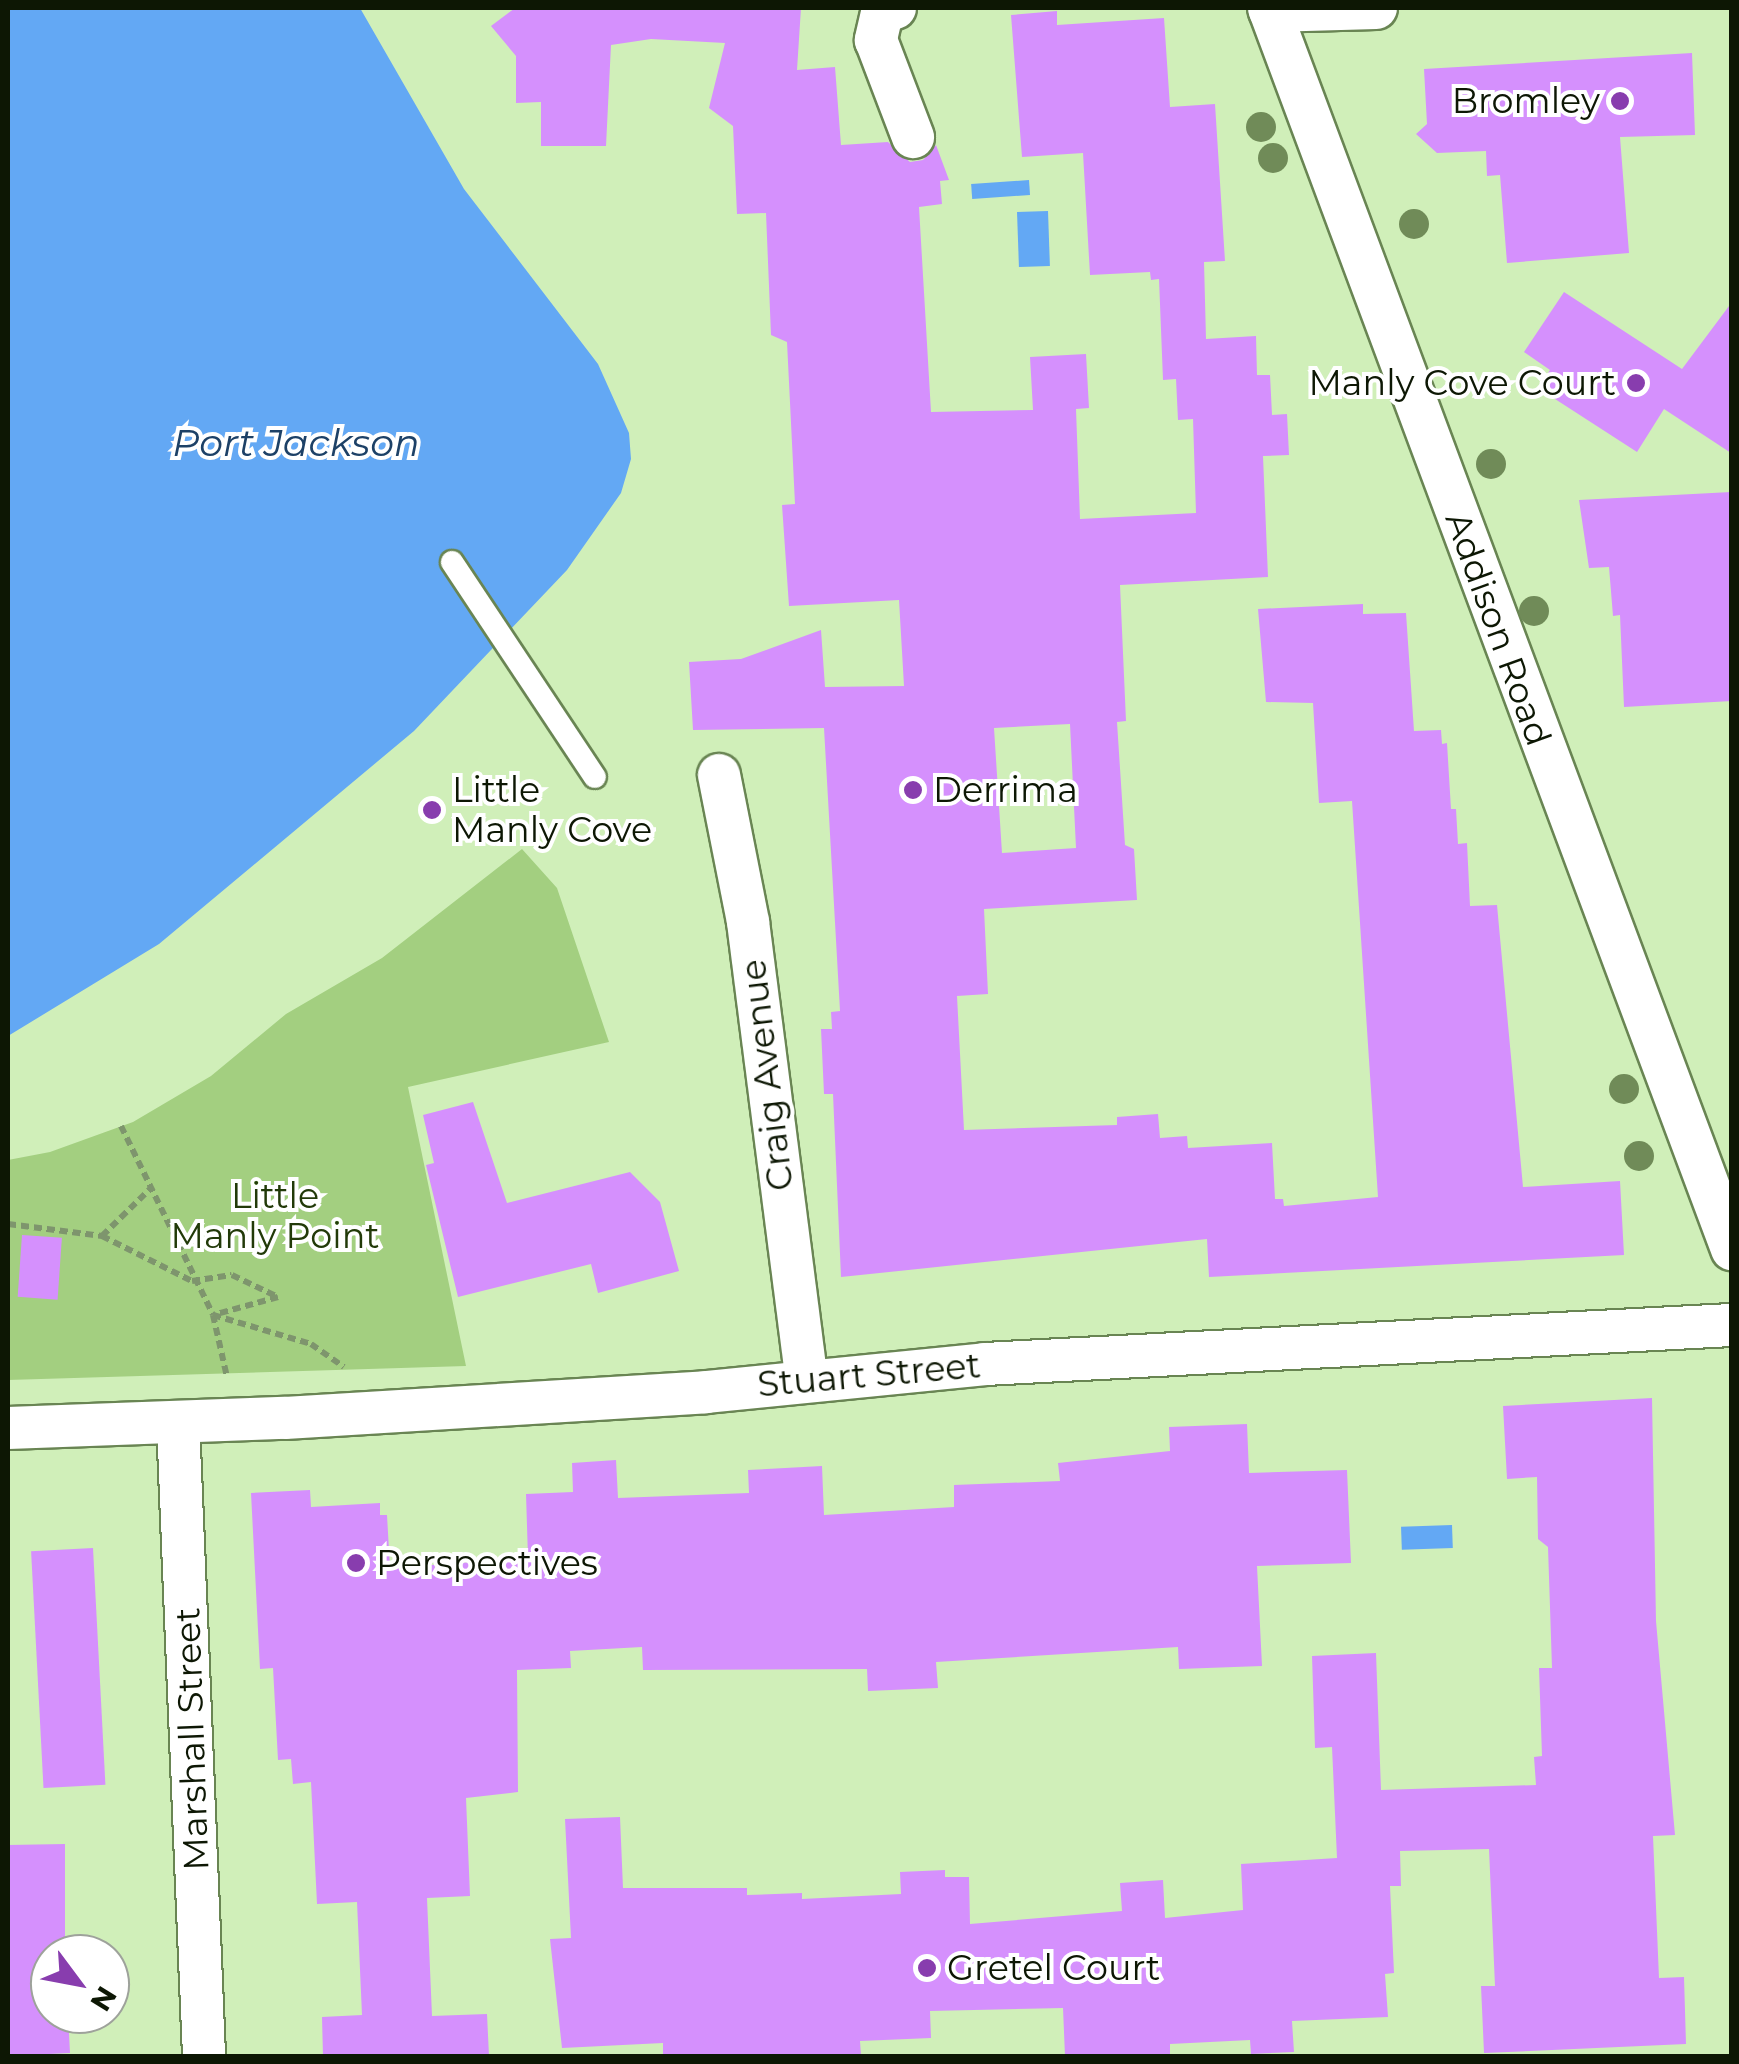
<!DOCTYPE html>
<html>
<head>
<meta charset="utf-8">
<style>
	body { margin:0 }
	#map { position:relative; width:1739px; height:2064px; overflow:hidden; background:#d0efb9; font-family:Montserrat,sans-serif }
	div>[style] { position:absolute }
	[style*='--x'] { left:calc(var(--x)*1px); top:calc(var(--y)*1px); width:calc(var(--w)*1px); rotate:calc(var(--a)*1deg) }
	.green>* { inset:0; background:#a3cf80 }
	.water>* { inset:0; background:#63a8f4; transform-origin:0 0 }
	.building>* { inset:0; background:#d590fd; transform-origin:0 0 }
	.path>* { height:6px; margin-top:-3px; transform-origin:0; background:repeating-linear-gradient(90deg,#7e956d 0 8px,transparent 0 13px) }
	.roads { filter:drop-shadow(2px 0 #698553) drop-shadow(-2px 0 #698553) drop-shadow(0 2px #698553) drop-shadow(0 -2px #698553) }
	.lane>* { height:22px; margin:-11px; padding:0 11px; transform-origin:11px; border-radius:11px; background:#fff }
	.street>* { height:42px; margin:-21px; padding:0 21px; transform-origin:21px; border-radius:21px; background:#fff }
	.trees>* { width:30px; height:30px; margin:-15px; border-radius:50%; background:#708b58 }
	.dots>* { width:28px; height:28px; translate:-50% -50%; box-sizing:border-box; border:5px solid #fff; border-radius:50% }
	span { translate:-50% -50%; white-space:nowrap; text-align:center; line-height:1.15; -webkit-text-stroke:8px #fff; paint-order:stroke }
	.poi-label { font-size:35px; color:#0d1704 }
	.right { translate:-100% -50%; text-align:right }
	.left { translate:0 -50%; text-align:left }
	.street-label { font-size:35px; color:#0d1704 }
	.park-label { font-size:35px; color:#223a09 }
	.water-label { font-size:38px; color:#1d4167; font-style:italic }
	.frame { position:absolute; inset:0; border:10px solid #0d1704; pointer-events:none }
	.north { position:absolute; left:30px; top:1934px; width:100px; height:100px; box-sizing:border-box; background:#fff; border:2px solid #9ea29b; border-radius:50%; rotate:122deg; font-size:28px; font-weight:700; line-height:40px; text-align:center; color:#0d1704 }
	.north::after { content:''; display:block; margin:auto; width:35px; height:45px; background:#883dae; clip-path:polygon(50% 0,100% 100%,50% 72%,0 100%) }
</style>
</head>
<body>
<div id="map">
	<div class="green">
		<i style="clip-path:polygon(522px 849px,557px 888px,609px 1042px,408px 1087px,466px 1366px,8px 1380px,8px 1160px,50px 1152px,133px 1122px,211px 1076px,286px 1014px,382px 958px)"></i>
	</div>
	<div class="water">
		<i style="clip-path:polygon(8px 8px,360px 8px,464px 189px,598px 364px,629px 433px,631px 459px,621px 493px,567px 570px,414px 731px,159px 944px,8px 1036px)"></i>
		<i style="left:1029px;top:180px;width:15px;height:58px;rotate:86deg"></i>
		<i style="left:1048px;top:211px;width:55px;height:31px;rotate:88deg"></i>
		<i style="left:1452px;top:1525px;width:23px;height:51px;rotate:88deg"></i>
	</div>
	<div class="building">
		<i style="clip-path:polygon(evenodd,515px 8px,801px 8px,797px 70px,835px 67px,841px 145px,888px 142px,910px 162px,923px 160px,936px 145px,949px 180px,940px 181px,942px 204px,919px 207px,931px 412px,1033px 410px,1030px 357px,1086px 354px,1089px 408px,1076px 409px,1080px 519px,1196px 513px,1193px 419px,1178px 420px,1176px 379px,1163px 380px,1159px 279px,1151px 280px,1150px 272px,1090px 275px,1083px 153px,1022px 157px,1011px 15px,1057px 11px,1057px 25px,1164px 18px,1170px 107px,1215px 104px,1225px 261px,1204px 262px,1206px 339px,1256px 336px,1257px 375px,1270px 375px,1272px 415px,1287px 414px,1289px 455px,1263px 456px,1268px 577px,1120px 585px,1126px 721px,1117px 722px,1125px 845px,1134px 849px,1137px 900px,984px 909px,988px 994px,957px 996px,964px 1130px,1117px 1125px,1117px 1117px,1158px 1114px,1160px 1138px,1187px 1136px,1188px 1148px,1272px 1143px,1275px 1199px,1283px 1199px,1284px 1206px,1378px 1197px,1352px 801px,1319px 803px,1313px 703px,1266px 702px,1258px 609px,1363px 604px,1363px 614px,1406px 613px,1414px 731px,1441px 730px,1442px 744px,1447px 743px,1451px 809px,1456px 809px,1458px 844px,1467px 843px,1470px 906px,1497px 905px,1523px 1187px,1620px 1181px,1624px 1255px,1209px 1277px,1207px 1239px,841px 1277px,833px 1094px,824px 1094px,821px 1029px,832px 1029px,831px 1012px,840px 1011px,824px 728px,693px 730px,689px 662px,741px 659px,821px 630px,825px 687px,904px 686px,899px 600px,789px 606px,782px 505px,795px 504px,787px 342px,771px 335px,766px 213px,737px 214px,733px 126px,709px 108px,725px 43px,651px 39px,611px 45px,606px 146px,541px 146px,541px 102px,516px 103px,516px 56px,491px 26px,515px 8px,1070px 724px,1076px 848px,1002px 853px,994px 728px,1070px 724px)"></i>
		<i style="clip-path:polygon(1692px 53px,1695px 135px,1620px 137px,1629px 253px,1507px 263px,1500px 175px,1487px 176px,1486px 151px,1437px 153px,1416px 134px,1427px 124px,1424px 69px)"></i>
		<i style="clip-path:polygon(1564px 292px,1682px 369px,1732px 302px,1731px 453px,1664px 409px,1637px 452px,1538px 388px,1550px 370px,1524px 352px)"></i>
		<i style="clip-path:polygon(1731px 492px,1732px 701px,1624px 707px,1620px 615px,1613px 616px,1609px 567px,1589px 568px,1579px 500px)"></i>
		<i style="clip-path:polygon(473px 1102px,507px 1203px,630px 1172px,660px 1202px,679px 1271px,598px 1293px,591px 1264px,458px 1297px,426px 1165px,434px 1163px,423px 1115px)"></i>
		<i style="left:22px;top:1235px;width:40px;height:62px;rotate:4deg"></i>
		<i style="clip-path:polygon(1652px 1398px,1656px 1621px,1675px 1835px,1653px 1836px,1659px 1978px,1684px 1977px,1686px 2044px,1484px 2053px,1481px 1986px,1495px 1986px,1489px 1849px,1400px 1851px,1401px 1886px,1390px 1886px,1394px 1973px,1385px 1974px,1388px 2017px,1292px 2021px,1294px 2052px,1251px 2054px,1250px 2040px,1170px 2044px,1170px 2056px,1065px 2056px,1063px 2008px,930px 2011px,931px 2038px,860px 2041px,861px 2056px,663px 2056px,663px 2043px,562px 2048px,550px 1939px,571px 1938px,565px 1819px,620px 1817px,623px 1888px,747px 1888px,747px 1895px,802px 1893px,802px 1899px,901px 1894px,900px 1872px,945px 1870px,945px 1877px,969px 1877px,970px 1924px,1122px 1911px,1120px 1883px,1163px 1880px,1165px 1918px,1243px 1910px,1241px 1864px,1337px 1858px,1332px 1747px,1315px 1748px,1312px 1656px,1376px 1653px,1381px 1790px,1536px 1785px,1534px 1757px,1542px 1756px,1539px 1668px,1552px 1668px,1548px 1547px,1538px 1539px,1537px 1477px,1507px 1479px,1503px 1406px)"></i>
		<i style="clip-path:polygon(1247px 1424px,1249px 1473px,1347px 1470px,1351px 1563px,1257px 1566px,1262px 1666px,1179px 1669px,1178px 1647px,936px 1662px,938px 1688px,868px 1691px,867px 1669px,643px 1670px,642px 1647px,570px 1651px,571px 1668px,517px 1670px,518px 1792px,466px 1798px,470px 1896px,427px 1898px,432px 2016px,487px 2014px,489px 2056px,323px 2056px,322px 2017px,362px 2015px,357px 1902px,317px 1904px,311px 1782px,293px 1784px,291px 1759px,278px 1760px,273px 1668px,260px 1669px,251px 1493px,310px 1490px,311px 1507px,380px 1503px,380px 1515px,387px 1515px,390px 1568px,528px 1558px,526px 1494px,573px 1492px,572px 1463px,616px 1460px,618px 1498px,749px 1493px,748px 1470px,822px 1466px,824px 1515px,954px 1507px,954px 1485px,1060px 1481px,1058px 1463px,1170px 1451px,1169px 1427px)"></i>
		<i style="left:93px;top:1548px;width:237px;height:62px;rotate:87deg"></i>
		<i style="clip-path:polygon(65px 1844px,65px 1954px,50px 1954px,50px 2014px,68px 2014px,70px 2053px,8px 2056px,8px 1845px)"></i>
	</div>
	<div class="path">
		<i style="--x:121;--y:1126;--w:210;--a:64"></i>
		<i style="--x:213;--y:1315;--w:64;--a:77.3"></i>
		<i style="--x:8;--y:1224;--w:95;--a:7.3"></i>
		<i style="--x:102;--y:1236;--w:101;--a:26.6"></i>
		<i style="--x:192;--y:1281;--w:40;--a:-8.5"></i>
		<i style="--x:232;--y:1275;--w:51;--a:25.6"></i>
		<i style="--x:278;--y:1297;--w:67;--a:164.5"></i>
		<i style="--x:213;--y:1315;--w:102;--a:16.5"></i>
		<i style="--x:311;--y:1344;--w:40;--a:34.9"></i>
		<i style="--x:102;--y:1236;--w:67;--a:-44.4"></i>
	</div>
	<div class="roads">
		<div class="lane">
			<i style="--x:452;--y:562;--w:258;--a:56.4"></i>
		</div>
		<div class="street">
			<i style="--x:895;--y:8;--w:14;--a:159"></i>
			<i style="--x:882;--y:13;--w:28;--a:103"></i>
			<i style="--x:876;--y:40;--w:104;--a:69.1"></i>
			<i style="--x:1269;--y:8;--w:1325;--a:69.54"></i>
			<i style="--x:1270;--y:11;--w:106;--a:-1.6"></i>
			<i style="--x:719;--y:775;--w:150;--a:78.8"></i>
			<i style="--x:748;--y:922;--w:459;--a:82.7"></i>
			<i style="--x:178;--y:1422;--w:635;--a:87.65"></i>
			<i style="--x:8;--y:1428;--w:277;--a:-2.1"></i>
			<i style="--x:285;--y:1418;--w:422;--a:-3.5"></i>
			<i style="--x:706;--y:1392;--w:280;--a:-5.7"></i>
			<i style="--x:985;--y:1364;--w:748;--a:-2.99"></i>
		</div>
	</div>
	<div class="trees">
		<i style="left:1261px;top:127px"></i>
		<i style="left:1273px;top:158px"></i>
		<i style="left:1414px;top:224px"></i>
		<i style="left:1491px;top:464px"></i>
		<i style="left:1534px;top:611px"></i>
		<i style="left:1624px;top:1089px"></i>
		<i style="left:1639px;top:1156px"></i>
	</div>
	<div class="dots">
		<i style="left:1620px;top:101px;background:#883dae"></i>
		<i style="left:1636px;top:383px;background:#883dae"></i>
		<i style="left:913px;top:790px;background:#883dae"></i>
		<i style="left:432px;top:810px;background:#883dae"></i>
		<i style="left:356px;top:1563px;background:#883dae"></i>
		<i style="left:927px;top:1968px;background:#883dae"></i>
	</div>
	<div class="poi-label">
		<span class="right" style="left:1600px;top:101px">Bromley</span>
		<span class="right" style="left:1616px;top:383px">Manly Cove Court</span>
		<span class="left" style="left:452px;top:810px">Little<br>Manly Cove</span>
		<span class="left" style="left:933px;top:790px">Derrima</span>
		<span class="left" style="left:376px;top:1563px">Perspectives</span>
		<span class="left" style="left:947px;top:1968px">Gretel Court</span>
	</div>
	<div class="street-label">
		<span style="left:1498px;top:629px;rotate:70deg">Addison Road</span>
		<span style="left:767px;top:1075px;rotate:-97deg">Craig Avenue</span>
		<span style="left:869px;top:1375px;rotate:-5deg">Stuart Street</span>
		<span style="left:192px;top:1739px;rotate:-92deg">Marshall Street</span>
	</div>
	<div class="park-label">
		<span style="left:275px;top:1216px">Little<br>Manly Point</span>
	</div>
	<div class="water-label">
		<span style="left:296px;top:443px">Port Jackson</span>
	</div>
	<div class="frame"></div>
	<div class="north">N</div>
</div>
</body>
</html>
